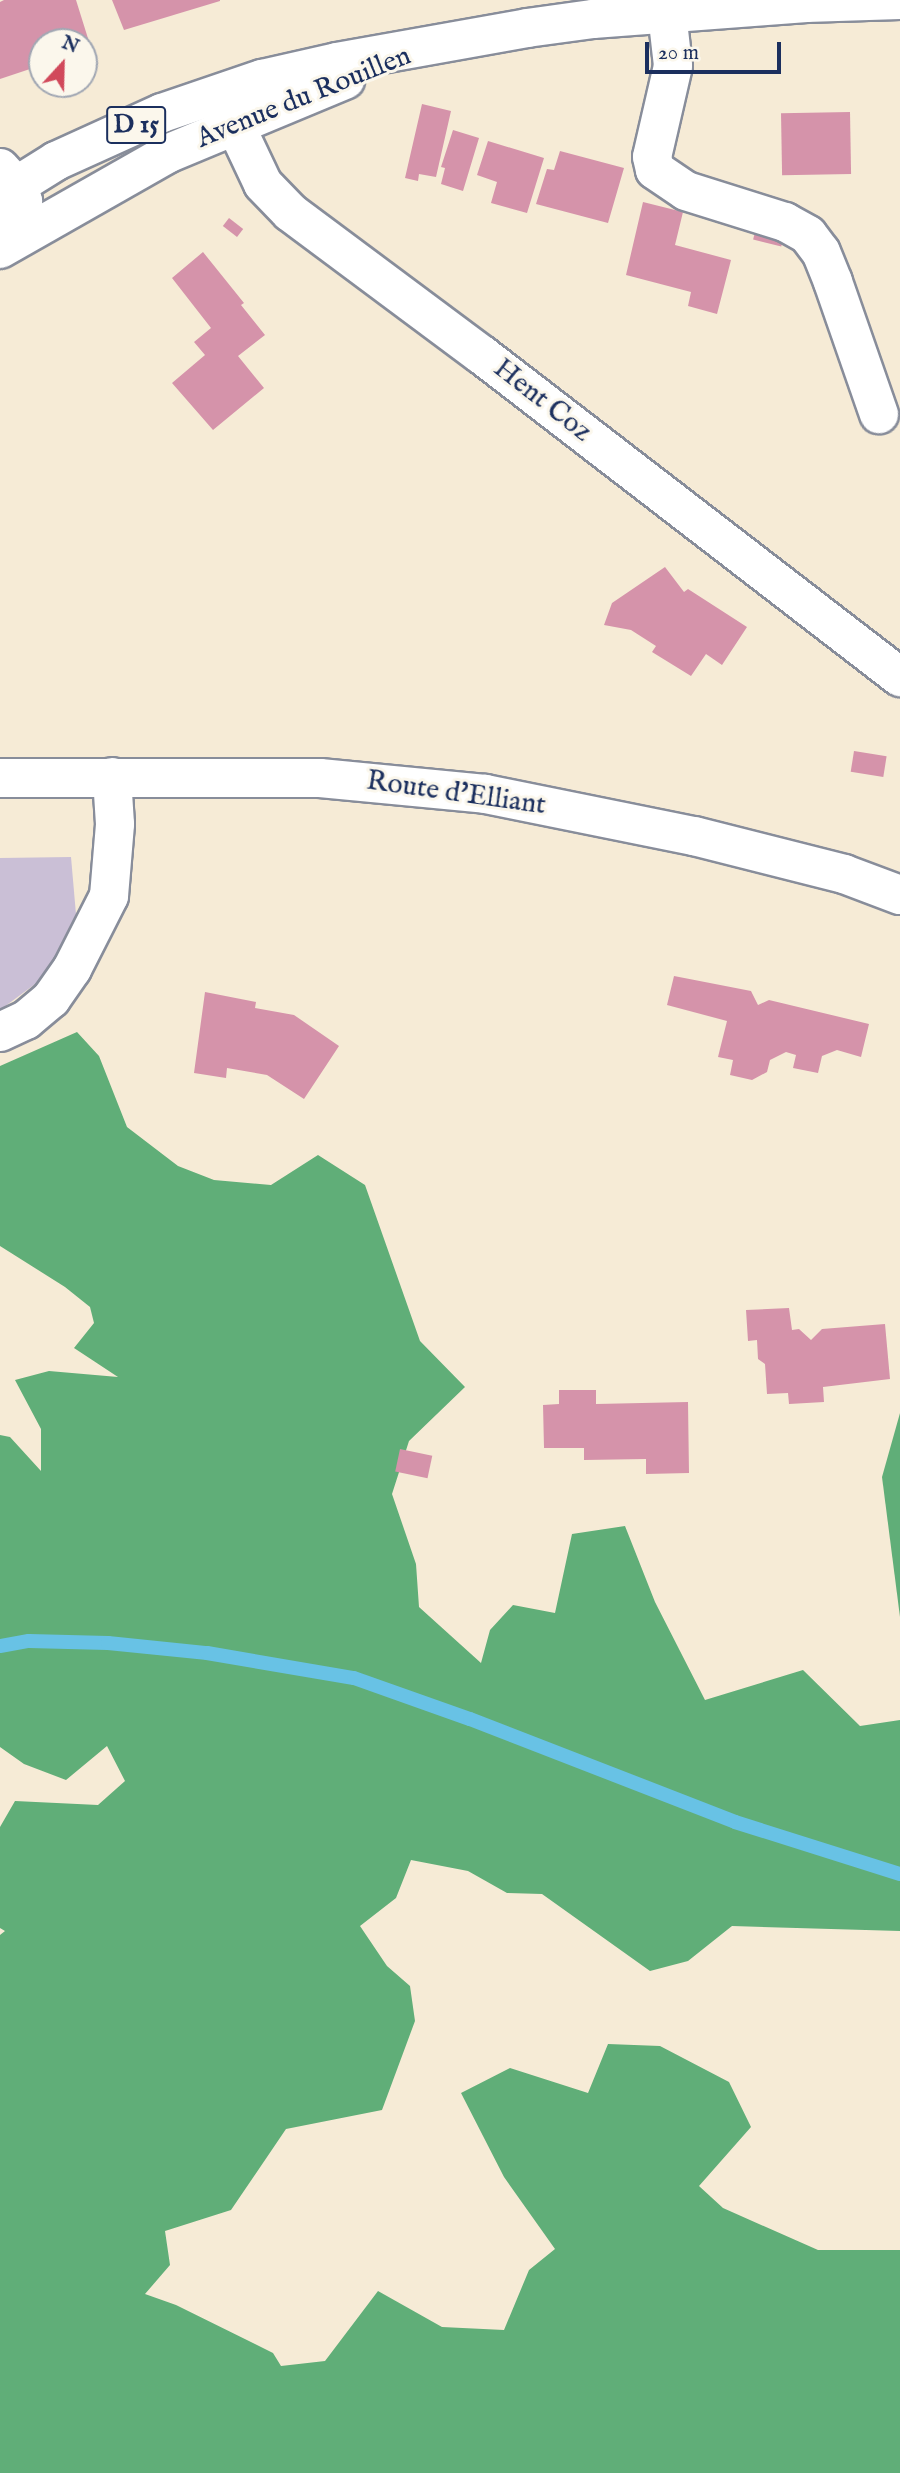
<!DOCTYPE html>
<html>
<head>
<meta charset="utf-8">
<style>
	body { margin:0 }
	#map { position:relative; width:900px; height:2473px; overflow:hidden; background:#f6ebd6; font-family:"IM FELL English",serif }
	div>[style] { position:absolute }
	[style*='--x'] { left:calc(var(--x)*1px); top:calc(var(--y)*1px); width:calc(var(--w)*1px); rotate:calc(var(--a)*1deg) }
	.industrial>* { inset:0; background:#cabfd6 }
	.forest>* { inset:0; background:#60ae78 }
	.stream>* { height:14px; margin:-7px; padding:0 7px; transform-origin:7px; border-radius:7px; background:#68c2e5 }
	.building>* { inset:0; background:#d593aa; transform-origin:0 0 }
	.roads { filter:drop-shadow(2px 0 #888d9a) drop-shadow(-2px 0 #888d9a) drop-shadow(0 2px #888d9a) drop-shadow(0 -2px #888d9a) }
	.minor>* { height:38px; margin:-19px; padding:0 19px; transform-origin:19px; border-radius:19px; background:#fff }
	.major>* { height:38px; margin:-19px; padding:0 19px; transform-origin:19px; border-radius:19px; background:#fff }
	span { translate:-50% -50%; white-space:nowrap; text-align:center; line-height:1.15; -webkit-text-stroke:6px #fbf7ec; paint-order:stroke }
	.shield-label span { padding:2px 5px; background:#fbf7ec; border:2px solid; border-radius:5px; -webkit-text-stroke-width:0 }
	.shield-label { font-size:26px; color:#1b2f5e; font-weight:700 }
	.street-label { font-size:28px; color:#1b2f5e }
	.north { position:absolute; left:28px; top:28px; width:70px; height:70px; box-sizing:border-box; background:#fbf7ec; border:2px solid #a1a7b3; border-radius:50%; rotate:22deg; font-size:19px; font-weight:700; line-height:28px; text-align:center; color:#1b2f5e }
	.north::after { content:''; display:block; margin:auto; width:24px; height:32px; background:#d1495b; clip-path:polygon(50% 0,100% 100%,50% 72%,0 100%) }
	.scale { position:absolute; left:645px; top:42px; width:136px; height:32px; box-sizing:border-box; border:4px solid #1b2f5e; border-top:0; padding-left:9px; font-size:21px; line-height:24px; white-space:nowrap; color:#1b2f5e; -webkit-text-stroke:5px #fbf7ec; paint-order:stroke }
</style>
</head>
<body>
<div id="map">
	<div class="industrial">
		<i style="clip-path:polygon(71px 857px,77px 926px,54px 970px,0 1010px,0 858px)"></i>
	</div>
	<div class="forest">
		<i style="clip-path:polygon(77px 1032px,99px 1056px,127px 1127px,178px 1166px,214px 1180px,271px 1185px,318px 1155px,365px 1185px,420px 1341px,465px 1387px,409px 1441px,392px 1494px,416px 1564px,419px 1607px,481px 1663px,490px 1630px,513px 1605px,555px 1613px,572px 1534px,625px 1526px,655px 1602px,705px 1700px,803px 1670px,860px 1726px,900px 1720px,900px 1931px,732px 1926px,688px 1961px,650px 1971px,542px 1894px,507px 1893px,468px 1871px,411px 1860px,396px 1898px,360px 1926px,387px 1966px,410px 1986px,415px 2021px,382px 2110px,286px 2129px,231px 2210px,165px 2231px,170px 2265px,145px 2294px,176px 2305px,273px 2353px,281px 2366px,325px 2361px,378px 2291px,442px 2327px,504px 2330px,529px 2270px,555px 2249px,504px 2177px,461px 2093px,510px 2068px,588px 2093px,608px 2044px,660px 2046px,729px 2082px,751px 2127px,699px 2186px,723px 2208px,818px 2250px,900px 2250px,900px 2473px,0 2473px,0 1935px,5px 1931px,0 1928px,0 1827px,15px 1801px,98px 1805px,125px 1781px,107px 1746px,66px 1780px,24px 1764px,0 1747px,0 1435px,10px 1437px,41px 1471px,41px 1429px,15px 1380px,49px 1371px,118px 1377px,74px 1348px,94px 1323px,90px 1307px,65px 1287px,0 1246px,0 1066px)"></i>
		<i style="clip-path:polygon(900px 1413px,900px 1617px,882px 1477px)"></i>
	</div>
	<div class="stream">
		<i style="--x:0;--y:1646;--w:29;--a:-10"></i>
		<i style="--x:29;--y:1641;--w:79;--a:1.5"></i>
		<i style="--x:108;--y:1643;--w:100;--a:5.8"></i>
		<i style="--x:207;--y:1653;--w:149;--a:9.7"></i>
		<i style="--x:354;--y:1678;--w:123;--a:19.5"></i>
		<i style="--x:470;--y:1719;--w:284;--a:21.2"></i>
		<i style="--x:735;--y:1822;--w:173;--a:17.5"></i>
	</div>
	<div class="building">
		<i style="clip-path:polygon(4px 0,76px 0,91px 48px,84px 50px,84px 42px,42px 42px,42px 65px,0 79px,0 2px)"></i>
		<i style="clip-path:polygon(112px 0,220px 0,220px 1px,124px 30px)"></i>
		<i style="clip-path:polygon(422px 104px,451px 111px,436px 177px,419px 174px,418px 181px,405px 178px)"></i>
		<i style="left:850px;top:112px;width:62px;height:69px;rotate:89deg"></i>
		<i style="clip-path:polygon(453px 130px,479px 138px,463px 191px,441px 184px,445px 168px,441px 167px)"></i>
		<i style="clip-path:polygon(488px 141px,544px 158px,527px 213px,491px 203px,497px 182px,477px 175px)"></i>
		<i style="clip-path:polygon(560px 151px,624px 168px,608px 223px,536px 204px,547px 169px,554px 170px)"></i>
		<i style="clip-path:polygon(643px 202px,683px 212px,675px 245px,731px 260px,717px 314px,688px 306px,691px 292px,626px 275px)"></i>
		<i style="left:229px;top:218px;width:18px;height:10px;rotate:38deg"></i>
		<i style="left:757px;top:224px;width:29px;height:16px;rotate:14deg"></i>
		<i style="clip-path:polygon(203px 252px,244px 303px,241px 305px,265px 335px,238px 356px,264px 388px,213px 430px,172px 383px,205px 355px,194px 342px,211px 328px,172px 278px)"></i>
		<i style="clip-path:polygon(665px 567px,684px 592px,688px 589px,747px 627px,722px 665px,706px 654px,691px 676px,652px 652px,656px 646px,631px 630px,604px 625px,612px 603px)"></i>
		<i style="left:854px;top:751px;width:33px;height:21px;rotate:9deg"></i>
		<i style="clip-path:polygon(674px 976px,751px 991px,758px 1005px,769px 1000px,869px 1024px,861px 1057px,837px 1050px,822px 1056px,818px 1073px,793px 1068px,796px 1055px,786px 1052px,770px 1060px,767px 1072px,752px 1080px,730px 1075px,733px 1060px,718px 1057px,727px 1021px,667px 1005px)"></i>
		<i style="clip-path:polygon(205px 992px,256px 1002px,255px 1008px,294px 1015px,339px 1046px,304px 1099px,267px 1075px,227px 1068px,226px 1078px,194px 1073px)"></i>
		<i style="clip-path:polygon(789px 1308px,792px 1330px,799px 1329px,811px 1340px,822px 1329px,885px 1324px,890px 1379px,823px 1387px,824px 1402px,789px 1404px,788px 1393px,767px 1394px,765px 1364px,758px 1359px,757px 1340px,748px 1341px,746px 1310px)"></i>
		<i style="clip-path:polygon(559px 1390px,596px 1390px,596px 1404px,688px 1402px,689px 1473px,646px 1474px,646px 1459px,584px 1460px,584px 1448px,544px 1448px,543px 1405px,559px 1404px)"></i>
		<i style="left:400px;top:1449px;width:33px;height:23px;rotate:12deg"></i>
	</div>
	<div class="roads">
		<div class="minor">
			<i style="--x:667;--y:13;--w:53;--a:83.5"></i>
			<i style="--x:673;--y:66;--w:93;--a:103"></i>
			<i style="--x:652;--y:157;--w:13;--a:77"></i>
			<i style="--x:655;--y:170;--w:37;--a:34"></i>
			<i style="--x:686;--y:191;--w:104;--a:17.4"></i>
			<i style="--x:785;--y:222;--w:26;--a:29"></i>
			<i style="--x:808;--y:235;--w:21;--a:53"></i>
			<i style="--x:821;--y:252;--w:32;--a:68"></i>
			<i style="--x:833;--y:282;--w:140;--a:70.8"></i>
			<i style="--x:221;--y:95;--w:98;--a:64.7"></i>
			<i style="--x:263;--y:184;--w:39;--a:46"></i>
			<i style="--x:290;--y:212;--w:239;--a:36.7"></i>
			<i style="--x:482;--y:355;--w:528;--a:37.61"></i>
			<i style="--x:0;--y:168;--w:24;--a:48"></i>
			<i style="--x:16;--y:186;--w:17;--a:65"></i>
			<i style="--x:23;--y:201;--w:14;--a:115"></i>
			<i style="--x:17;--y:214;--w:21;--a:145"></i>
			<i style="--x:0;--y:778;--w:320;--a:0"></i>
			<i style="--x:320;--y:778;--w:166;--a:5.5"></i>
			<i style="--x:485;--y:794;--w:213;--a:11.4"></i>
			<i style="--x:694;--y:836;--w:155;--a:14.2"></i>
			<i style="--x:844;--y:874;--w:60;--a:20.6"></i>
			<i style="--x:0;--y:1032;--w:29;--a:-25"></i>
			<i style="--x:26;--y:1020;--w:33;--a:-40"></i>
			<i style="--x:51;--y:999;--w:37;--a:-55"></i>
			<i style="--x:72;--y:969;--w:82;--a:-63.1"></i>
			<i style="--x:109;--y:896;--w:72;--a:-85.2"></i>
			<i style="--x:115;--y:824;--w:47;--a:-93.7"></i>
		</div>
		<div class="major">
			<i style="--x:0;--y:196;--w:66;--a:-32"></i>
			<i style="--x:56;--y:161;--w:116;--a:-24.4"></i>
			<i style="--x:162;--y:113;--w:106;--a:-18.8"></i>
			<i style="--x:262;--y:79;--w:77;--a:-12.8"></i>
			<i style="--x:337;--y:62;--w:193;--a:-10.1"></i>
			<i style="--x:527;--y:28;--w:67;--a:-7.8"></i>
			<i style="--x:593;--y:19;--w:214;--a:-4.3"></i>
			<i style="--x:806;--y:3;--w:94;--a:-1.8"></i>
			<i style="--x:0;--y:249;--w:192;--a:-29.6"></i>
			<i style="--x:167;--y:154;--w:193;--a:-22.6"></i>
		</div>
	</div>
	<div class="shield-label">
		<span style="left:136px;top:125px">D 15</span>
	</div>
	<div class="street-label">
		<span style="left:304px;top:98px;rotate:-22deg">Avenue du Rouillen</span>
		<span style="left:542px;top:401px;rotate:38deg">Hent Coz</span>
		<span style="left:456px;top:794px;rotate:8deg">Route d'Elliant</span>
	</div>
	<div class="north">N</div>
	<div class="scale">20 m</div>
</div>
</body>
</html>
